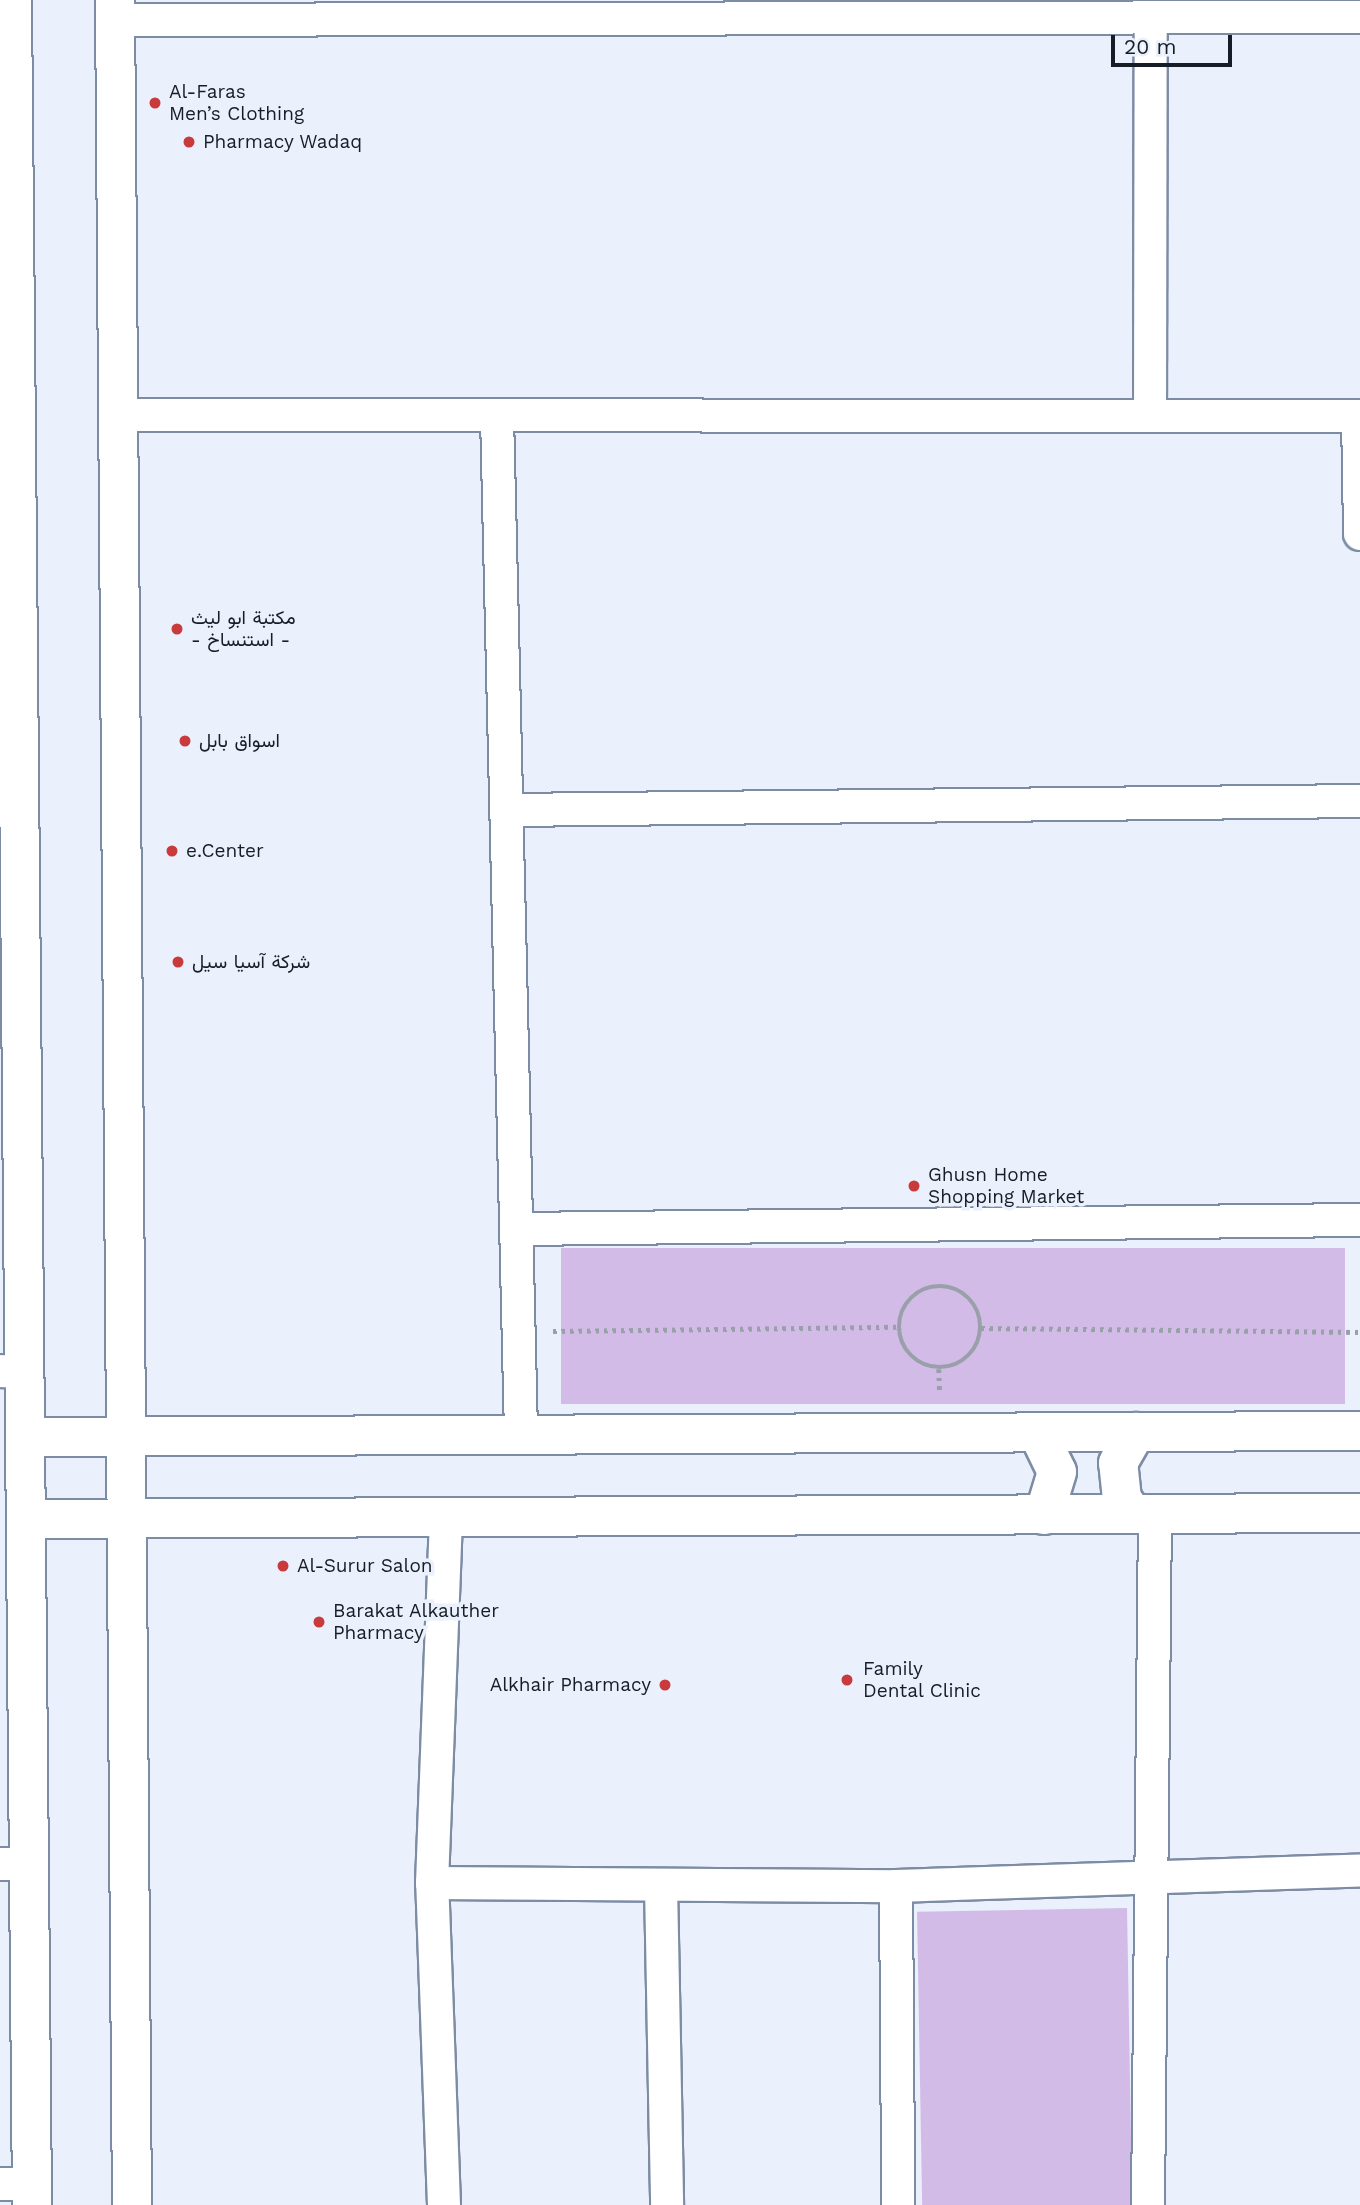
<!DOCTYPE html>
<html>
<head>
<meta charset="utf-8">
<style>
	body { margin:0 }
	#map { position:relative; width:1360px; height:2205px; overflow:hidden; background:#eaf1fc; font-family:"Work Sans",Vazirmatn,sans-serif }
	div>[style] { position:absolute }
	[style*='--x'] { left:calc(var(--x)*1px); top:calc(var(--y)*1px); width:calc(var(--w)*1px); rotate:calc(var(--a)*1deg) }
	.green>* { inset:0; background:#d3bbe7; transform-origin:0 0 }
	.path>* { height:4.5px; margin-top:-2.25px; transform-origin:0; background:repeating-linear-gradient(90deg,#99a0aa 0 3.5px,transparent 0 8.5px) }
	.path>.ring { margin:-2.25px; padding:0; box-sizing:content-box; background:none; border:4.5px solid #99a0aa; border-radius:50% }
	.roads { filter:drop-shadow(2px 0 #7d8ca5) drop-shadow(-2px 0 #7d8ca5) drop-shadow(0 2px #7d8ca5) drop-shadow(0 -2px #7d8ca5) }
	.street>* { height:32px; margin:-16px; padding:0 16px; transform-origin:16px; border-radius:16px; background:#fff }
	.secondary>* { height:38px; margin:-19px; padding:0 19px; transform-origin:19px; border-radius:19px; background:#fff }
	.dots>* { width:19px; height:19px; translate:-50% -50%; box-sizing:border-box; border:4px solid #eaf1fc; border-radius:50% }
	span { translate:-50% -50%; white-space:nowrap; text-align:center; line-height:1.15; -webkit-text-stroke:7px #eaf1fc; paint-order:stroke }
	.poi-label { font-size:19px; color:#161d26 }
	.left { translate:0 -50%; text-align:left }
	.right { translate:-100% -50%; text-align:right }
	.scale { position:absolute; left:1111px; top:35px; width:121px; height:32px; box-sizing:border-box; border:4px solid #161d26; border-top:0; padding-left:9px; font-size:21px; line-height:24px; white-space:nowrap; color:#161d26; -webkit-text-stroke:5px #eaf1fc; paint-order:stroke }
</style>
</head>
<body>
<div id="map">
	<div class="green">
		<i style="left:1345px;top:1248px;width:156px;height:784px;rotate:90deg"></i>
		<i style="left:1127px;top:1908px;width:297px;height:210px;rotate:89deg"></i>
	</div>
	<div class="path">
		<i class="ring" style="left:899px;top:1286px;width:77.5px;height:77.5px"></i>
		<i style="--x:981;--y:1328;--w:379;--a:0.6"></i>
		<i style="--x:553;--y:1331;--w:345;--a:-0.7"></i>
		<i style="--x:939;--y:1369;--w:23;--a:88"></i>
	</div>
	<div class="roads">
		<div class="street">
			<i style="--x:115;--y:20;--w:1245;--a:-0.14"></i>
			<i style="--x:119;--y:415;--w:1241;--a:0.05"></i>
			<i style="--x:497;--y:415;--w:1020;--a:88.65"></i>
			<i style="--x:1150;--y:416;--w:398;--a:-89.9"></i>
			<i style="--x:1358;--y:416;--w:118;--a:89"></i>
			<i style="--x:506;--y:810;--w:854;--a:-0.6"></i>
			<i style="--x:516;--y:1229;--w:844;--a:-0.61"></i>
			<i style="--x:0;--y:1371;--w:25;--a:2"></i>
			<i style="--x:0;--y:1864;--w:29;--a:0"></i>
			<i style="--x:432;--y:1883;--w:464;--a:0.4"></i>
			<i style="--x:896;--y:1886;--w:464;--a:-1.9"></i>
			<i style="--x:661;--y:1885;--w:320;--a:88.9"></i>
			<i style="--x:896;--y:1886;--w:319;--a:89.6"></i>
			<i style="--x:0;--y:2184;--w:32;--a:-2"></i>
			<i style="--x:444;--y:2205;--w:322;--a:-92.1"></i>
			<i style="--x:432;--y:1883;--w:366;--a:-87.8"></i>
			<i style="--x:1148;--y:2205;--w:691;--a:-89.42"></i>
		</div>
		<div class="secondary">
			<i style="--x:12;--y:0;--w:2205;--a:89.48"></i>
			<i style="--x:115;--y:0;--w:2205;--a:89.56"></i>
			<i style="--x:1038;--y:1433;--w:43;--a:64"></i>
			<i style="--x:1057;--y:1472;--w:45;--a:106.8"></i>
			<i style="--x:25;--y:1437;--w:1335;--a:-0.26"></i>
			<i style="--x:1133;--y:1514;--w:19;--a:-126"></i>
			<i style="--x:1122;--y:1499;--w:36;--a:-96"></i>
			<i style="--x:1118;--y:1463;--w:36;--a:-60"></i>
			<i style="--x:26;--y:1519;--w:1334;--a:-0.26"></i>
		</div>
	</div>
	<div class="dots">
		<i style="left:155px;top:103px;background:#c93a3d"></i>
		<i style="left:189px;top:142px;background:#c93a3d"></i>
		<i style="left:177px;top:629px;background:#c93a3d"></i>
		<i style="left:185px;top:741px;background:#c93a3d"></i>
		<i style="left:172px;top:851px;background:#c93a3d"></i>
		<i style="left:178px;top:962px;background:#c93a3d"></i>
		<i style="left:914px;top:1186px;background:#c93a3d"></i>
		<i style="left:283px;top:1566px;background:#c93a3d"></i>
		<i style="left:319px;top:1622px;background:#c93a3d"></i>
		<i style="left:847px;top:1680px;background:#c93a3d"></i>
		<i style="left:665px;top:1685px;background:#c93a3d"></i>
	</div>
	<div class="poi-label">
		<span class="left" style="left:169px;top:103px">Al-Faras<br>Men’s Clothing</span>
		<span class="left" style="left:203px;top:142px">Pharmacy Wadaq</span>
		<span class="left" style="left:191px;top:629px">مكتبة ابو ليث<br>- استنساخ -</span>
		<span class="left" style="left:199px;top:741px">اسواق بابل</span>
		<span class="left" style="left:186px;top:851px">e.Center</span>
		<span class="left" style="left:192px;top:962px">شركة آسيا سيل</span>
		<span class="left" style="left:928px;top:1186px">Ghusn Home<br>Shopping Market</span>
		<span class="left" style="left:297px;top:1566px">Al-Surur Salon</span>
		<span class="left" style="left:333px;top:1622px">Barakat Alkauther<br>Pharmacy</span>
		<span class="left" style="left:863px;top:1680px">Family<br>Dental Clinic</span>
		<span class="right" style="left:651px;top:1685px">Alkhair Pharmacy</span>
	</div>
	<div class="scale">20 m</div>
</div>
</body>
</html>
